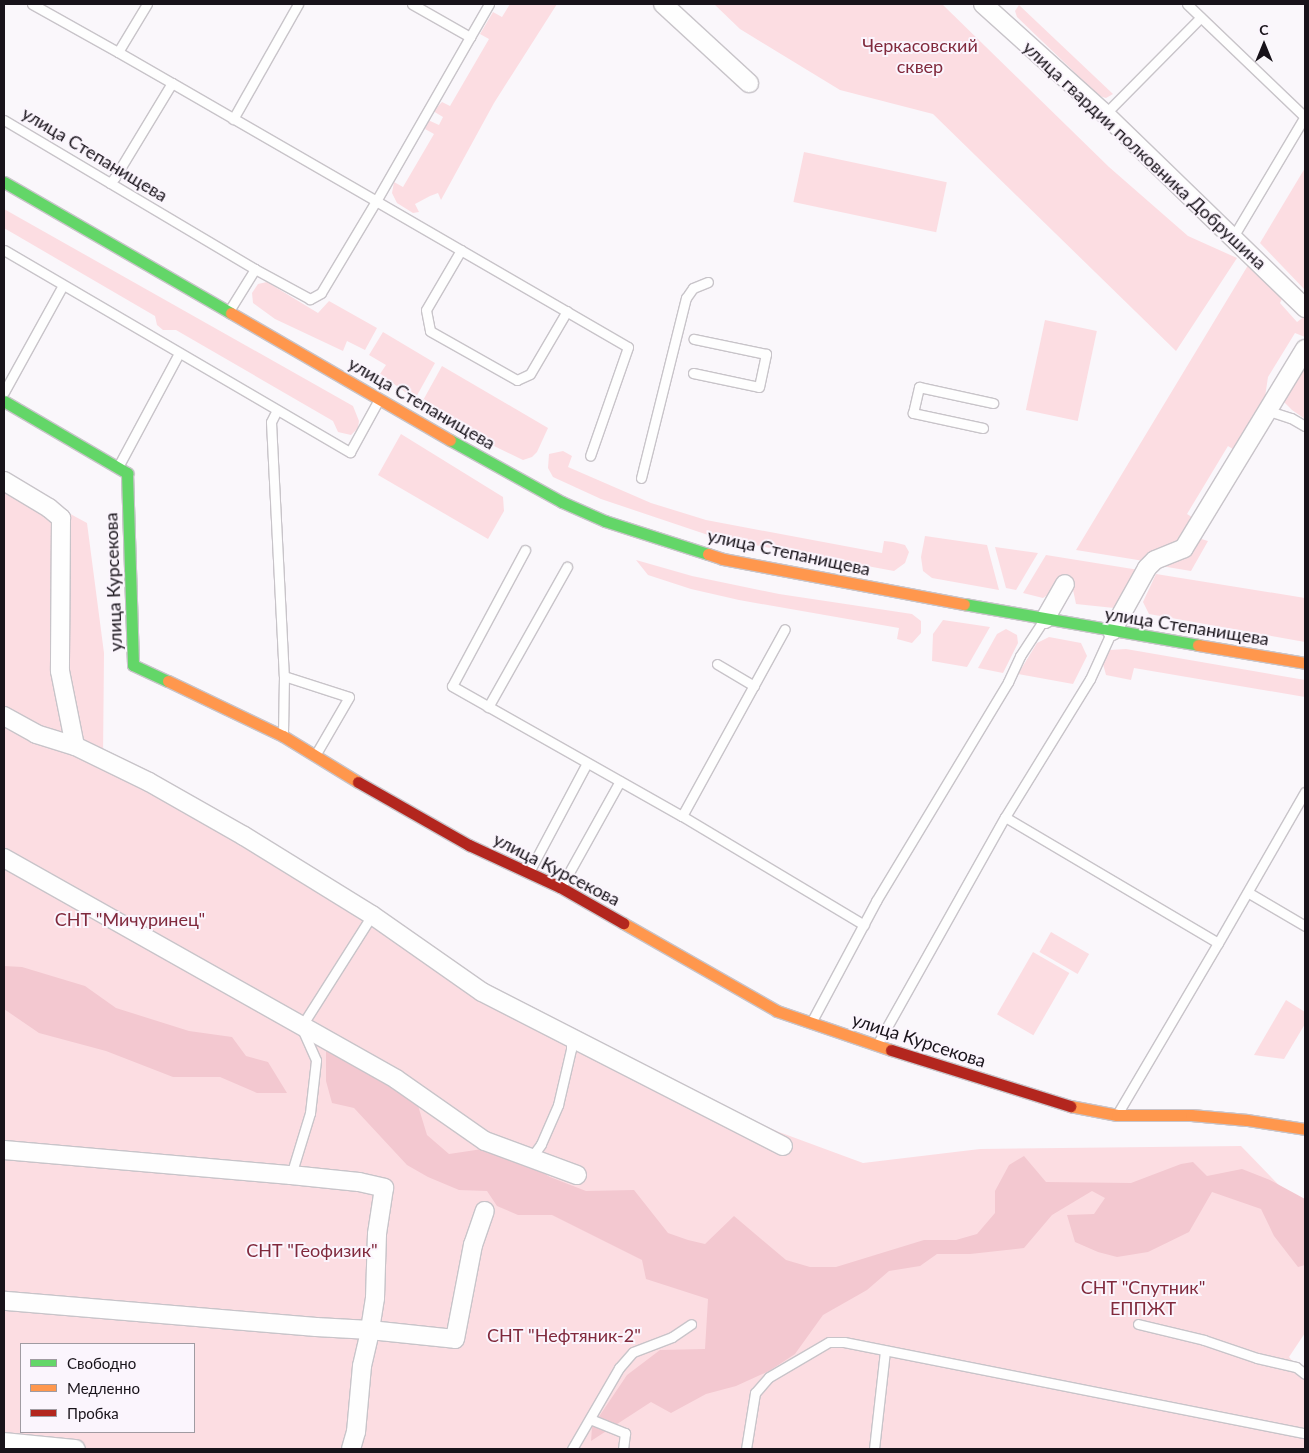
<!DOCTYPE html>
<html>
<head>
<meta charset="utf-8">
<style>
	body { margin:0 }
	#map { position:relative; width:1309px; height:1453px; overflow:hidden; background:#faf7fb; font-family:Lato,sans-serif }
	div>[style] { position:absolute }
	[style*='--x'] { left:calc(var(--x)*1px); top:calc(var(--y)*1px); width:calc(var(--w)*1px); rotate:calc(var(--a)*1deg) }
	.green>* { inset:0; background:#fcdde2; transform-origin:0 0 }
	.forest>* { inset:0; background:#f3c8d0 }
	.roads { filter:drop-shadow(1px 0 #c8c4c9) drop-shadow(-1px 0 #c8c4c9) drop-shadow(0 1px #c8c4c9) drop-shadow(0 -1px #c8c4c9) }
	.lane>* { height:9px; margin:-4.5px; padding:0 4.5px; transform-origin:4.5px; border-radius:4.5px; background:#fefefe }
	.street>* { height:18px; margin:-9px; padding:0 9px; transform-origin:9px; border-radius:9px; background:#fefefe }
	.fast>* { height:11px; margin:-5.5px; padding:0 5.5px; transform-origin:5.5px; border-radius:5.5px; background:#63d668 }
	.slow>* { height:11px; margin:-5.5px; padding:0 5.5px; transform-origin:5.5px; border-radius:5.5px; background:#ff974d }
	.jam>* { height:11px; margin:-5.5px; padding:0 5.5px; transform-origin:5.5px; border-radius:5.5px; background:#b3261e }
	span { translate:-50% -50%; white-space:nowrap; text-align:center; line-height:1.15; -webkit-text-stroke:4px #fbf5fd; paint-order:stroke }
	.park-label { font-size:18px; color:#80293c }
	.street-label { font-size:18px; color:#18131a }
	.frame { position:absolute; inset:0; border:5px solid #18131a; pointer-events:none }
	.legend { position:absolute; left:20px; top:1343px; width:175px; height:90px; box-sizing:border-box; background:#fbf5fd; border:1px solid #a09ba2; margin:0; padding:6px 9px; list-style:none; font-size:15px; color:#18131a }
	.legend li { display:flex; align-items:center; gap:10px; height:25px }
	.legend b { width:25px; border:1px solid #a09ba2 }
	.north { position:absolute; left:1239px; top:20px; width:50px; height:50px; -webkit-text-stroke:4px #fbf5fd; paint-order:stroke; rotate:0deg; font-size:14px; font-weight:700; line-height:20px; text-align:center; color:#18131a }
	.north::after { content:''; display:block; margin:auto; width:18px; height:22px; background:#18131a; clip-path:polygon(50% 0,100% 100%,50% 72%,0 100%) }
</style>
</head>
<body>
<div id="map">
	<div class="green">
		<i style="clip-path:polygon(510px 4px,557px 4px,494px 103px,441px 200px,438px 193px,430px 196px,415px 204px,419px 212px,413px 213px,397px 203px,392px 193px,394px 182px,403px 187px,434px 134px,425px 129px,428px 120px,439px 125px,443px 117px,433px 111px,442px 102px,450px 106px,489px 39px,480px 34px,493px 12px,502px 17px)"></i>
		<i style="clip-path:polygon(714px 4px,942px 4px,1109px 167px,1188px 236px,1237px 258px,1176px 351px,933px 114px,840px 90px,740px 29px)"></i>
		<i style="clip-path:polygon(1019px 5px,1113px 94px,1106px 98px,1099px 96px,1067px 65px,1017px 17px,1015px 11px)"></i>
		<i style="left:804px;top:152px;width:146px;height:51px;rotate:12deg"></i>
		<i style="clip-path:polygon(1305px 168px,1305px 290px,1260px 243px)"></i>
		<i style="clip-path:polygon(4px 209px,353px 406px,359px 421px,358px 428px,351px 435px,338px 432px,333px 421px,176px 330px,163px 330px,157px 325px,155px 316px,4px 228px)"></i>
		<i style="clip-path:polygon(1250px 262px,1284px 295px,1280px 303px,1297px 322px,1305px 316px,1305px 337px,1295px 333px,1268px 377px,1265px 397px,1236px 451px,1228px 446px,1187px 514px,1195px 519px,1179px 545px,1144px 561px,1076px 550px)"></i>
		<i style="clip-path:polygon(267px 282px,318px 313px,329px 301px,377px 328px,365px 350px,347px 341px,343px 351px,275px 319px,253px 303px,252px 293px,258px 284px)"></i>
		<i style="left:1045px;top:320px;width:53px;height:92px;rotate:12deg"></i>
		<i style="clip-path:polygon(383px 332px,435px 363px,415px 399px,380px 374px,386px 365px,369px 355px)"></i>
		<i style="clip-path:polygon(1305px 362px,1305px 419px,1292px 410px,1284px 402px,1285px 396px)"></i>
		<i style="clip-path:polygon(442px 366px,548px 428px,537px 452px,532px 457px,523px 460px,494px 446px,421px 404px)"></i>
		<i style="clip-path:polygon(401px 434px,503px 497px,504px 511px,488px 539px,378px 475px)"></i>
		<i style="clip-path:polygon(563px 451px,572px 456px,568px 467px,651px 503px,706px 520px,882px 553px,884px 541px,893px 542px,905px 545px,909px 552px,905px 563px,894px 571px,717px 538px,601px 499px,553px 477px,548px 468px,549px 454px)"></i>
		<i style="clip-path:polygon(evenodd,4px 478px,87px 523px,104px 653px,103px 758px,449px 965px,699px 1096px,779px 1132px,863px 1163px,980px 1149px,1241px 1146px,1305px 1212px,1305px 1333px,1289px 1357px,1305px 1376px,1305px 1449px,4px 1449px,4px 478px,21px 1344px,194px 1344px,194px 1432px,21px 1432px,21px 1344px)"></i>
		<i style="clip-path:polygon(925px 536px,987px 545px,999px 590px,932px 578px,923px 571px,921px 557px)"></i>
		<i style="clip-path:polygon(1198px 538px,1208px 541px,1191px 571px,1161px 566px,1162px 564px,1184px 558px)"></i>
		<i style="clip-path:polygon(995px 547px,1038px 553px,1016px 590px,1006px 588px)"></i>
		<i style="clip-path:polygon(1046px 555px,1139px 570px,1124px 601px,1114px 608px,1076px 604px,1071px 580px,1043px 598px,1023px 593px)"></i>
		<i style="clip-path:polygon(636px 560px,692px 576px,779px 594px,912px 614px,921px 621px,921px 633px,912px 643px,897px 639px,899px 628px,739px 600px,691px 589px,648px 575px)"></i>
		<i style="clip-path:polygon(1156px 574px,1305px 598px,1305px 642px,1149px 614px,1143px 602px)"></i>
		<i style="clip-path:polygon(943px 620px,990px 627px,967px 667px,932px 661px,933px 634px)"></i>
		<i style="clip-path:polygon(1006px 629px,1017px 635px,1018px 643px,1003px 673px,978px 668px,997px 634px)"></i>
		<i style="clip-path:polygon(1049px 637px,1081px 643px,1087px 656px,1073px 684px,1018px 674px,1037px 643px)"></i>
		<i style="clip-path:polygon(1126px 649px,1305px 680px,1305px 697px,1134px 668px,1131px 680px,1106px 675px,1103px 664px,1110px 650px)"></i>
		<i style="left:1051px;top:932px;width:44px;height:23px;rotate:30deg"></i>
		<i style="left:1033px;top:952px;width:42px;height:72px;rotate:30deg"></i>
		<i style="clip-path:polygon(1286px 1000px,1305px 1012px,1305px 1024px,1284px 1059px,1254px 1055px)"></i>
	</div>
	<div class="forest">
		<i style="clip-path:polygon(4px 966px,22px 967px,85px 986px,116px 1008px,189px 1031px,232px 1037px,246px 1056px,268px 1062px,287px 1093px,257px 1093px,220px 1077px,173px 1077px,106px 1051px,39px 1033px,4px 1009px)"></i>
		<i style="clip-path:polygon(326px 1051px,388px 1081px,416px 1099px,427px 1135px,449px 1154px,489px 1148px,522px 1160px,550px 1177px,586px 1191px,634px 1190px,668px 1233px,688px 1240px,705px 1244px,734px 1216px,786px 1260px,810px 1267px,836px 1267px,924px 1240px,956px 1240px,977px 1234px,995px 1213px,995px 1191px,1009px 1165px,1024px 1156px,1046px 1182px,1131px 1183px,1181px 1164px,1193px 1162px,1207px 1176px,1242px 1169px,1270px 1180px,1305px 1199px,1305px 1265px,1298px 1267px,1274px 1236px,1261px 1209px,1212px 1192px,1189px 1232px,1148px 1252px,1117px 1257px,1098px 1252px,1075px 1242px,1067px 1215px,1094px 1214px,1105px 1198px,1092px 1191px,1052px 1215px,1024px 1248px,970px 1254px,937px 1254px,920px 1266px,889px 1271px,867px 1290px,823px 1315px,795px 1354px,769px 1371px,736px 1386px,706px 1394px,671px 1413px,651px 1402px,591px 1441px,592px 1427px,627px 1375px,660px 1350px,705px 1349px,708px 1299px,646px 1279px,642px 1260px,552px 1215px,518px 1215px,497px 1206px,487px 1191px,459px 1190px,428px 1177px,407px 1165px,354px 1108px,332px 1103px,326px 1081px)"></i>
	</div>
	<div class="roads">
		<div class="lane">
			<i style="--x:32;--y:4;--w:98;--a:29.2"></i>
			<i style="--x:118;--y:52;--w:56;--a:-58.9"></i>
			<i style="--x:412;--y:4;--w:67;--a:29.6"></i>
			<i style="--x:470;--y:37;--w:189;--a:119.8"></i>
			<i style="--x:376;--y:201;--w:291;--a:30.1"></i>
			<i style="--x:628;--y:347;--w:115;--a:109.2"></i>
			<i style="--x:1187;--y:4;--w:163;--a:43.8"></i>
			<i style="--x:470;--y:37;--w:38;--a:-60"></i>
			<i style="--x:118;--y:52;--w:62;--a:29.9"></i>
			<i style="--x:1105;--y:114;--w:136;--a:-45.3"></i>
			<i style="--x:233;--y:119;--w:132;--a:-60.5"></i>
			<i style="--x:4;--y:120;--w:292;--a:30.7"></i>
			<i style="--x:255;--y:269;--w:49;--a:121.8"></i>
			<i style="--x:110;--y:183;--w:8;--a:-50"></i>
			<i style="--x:115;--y:177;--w:110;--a:-58.8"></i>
			<i style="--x:172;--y:83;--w:236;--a:30"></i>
			<i style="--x:376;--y:201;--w:107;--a:120.9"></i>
			<i style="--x:321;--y:293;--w:13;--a:151"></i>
			<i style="--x:310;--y:299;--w:63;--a:-151.4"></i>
			<i style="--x:1233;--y:237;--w:141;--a:-59.2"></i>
			<i style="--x:4;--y:250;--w:401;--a:30.3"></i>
			<i style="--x:350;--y:452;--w:58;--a:-61.2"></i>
			<i style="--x:461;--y:250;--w:69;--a:120.3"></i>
			<i style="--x:426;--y:310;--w:21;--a:79"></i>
			<i style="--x:430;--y:331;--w:100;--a:29.4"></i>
			<i style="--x:517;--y:380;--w:14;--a:-25"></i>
			<i style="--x:530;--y:374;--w:73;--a:-59.6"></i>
			<i style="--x:693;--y:373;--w:67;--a:12"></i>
			<i style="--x:759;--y:387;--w:34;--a:-78"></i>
			<i style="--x:766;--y:354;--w:74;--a:-168.2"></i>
			<i style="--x:4;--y:392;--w:122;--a:-61.1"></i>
			<i style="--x:277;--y:410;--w:13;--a:117"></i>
			<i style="--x:271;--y:422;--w:254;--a:87.1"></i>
			<i style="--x:284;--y:676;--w:57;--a:91"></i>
			<i style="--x:1269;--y:411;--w:23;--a:18"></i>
			<i style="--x:1291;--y:418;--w:16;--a:30"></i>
			<i style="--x:983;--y:428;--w:72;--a:-167.9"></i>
			<i style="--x:913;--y:413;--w:27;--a:-77"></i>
			<i style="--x:919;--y:387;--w:76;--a:12.2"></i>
			<i style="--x:119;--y:465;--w:127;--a:-61.8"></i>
			<i style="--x:641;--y:478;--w:186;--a:-76"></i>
			<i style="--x:686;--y:298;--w:12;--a:-55"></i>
			<i style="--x:693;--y:288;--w:16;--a:-22"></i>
			<i style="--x:525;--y:550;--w:154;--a:118.2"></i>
			<i style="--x:452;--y:686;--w:264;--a:29.5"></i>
			<i style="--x:682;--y:816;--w:212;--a:30.9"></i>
			<i style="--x:717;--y:664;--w:43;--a:30.7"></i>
			<i style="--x:284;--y:676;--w:68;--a:17.9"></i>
			<i style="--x:349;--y:697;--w:66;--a:120.1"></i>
			<i style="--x:488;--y:707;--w:161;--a:-60.6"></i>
			<i style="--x:682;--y:816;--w:213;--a:-61.2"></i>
			<i style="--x:1005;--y:817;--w:247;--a:30.6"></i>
			<i style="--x:1218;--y:943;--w:197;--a:120.5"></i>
			<i style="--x:529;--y:872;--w:123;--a:-62"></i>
			<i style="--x:561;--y:887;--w:121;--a:-60.9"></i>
			<i style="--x:1249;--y:893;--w:65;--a:30.5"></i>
			<i style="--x:1218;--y:943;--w:174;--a:-60.1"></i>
			<i style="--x:812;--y:1021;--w:136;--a:-61.9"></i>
			<i style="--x:876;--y:901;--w:256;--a:-58.9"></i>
			<i style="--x:1008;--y:682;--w:29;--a:-65"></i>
			<i style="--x:1020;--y:656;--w:42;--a:-56.7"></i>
			<i style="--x:878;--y:1043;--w:259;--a:-60.7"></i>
			<i style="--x:1005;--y:817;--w:162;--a:-58.4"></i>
			<i style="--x:1090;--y:679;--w:51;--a:-65.5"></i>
			<i style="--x:531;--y:1158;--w:17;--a:-54"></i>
			<i style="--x:541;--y:1144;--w:43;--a:-66.4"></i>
			<i style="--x:558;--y:1105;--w:57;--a:-76.9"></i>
			<i style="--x:571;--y:1049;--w:10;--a:-90"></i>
			<i style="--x:291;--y:1175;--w:65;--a:-73"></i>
			<i style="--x:310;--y:1113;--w:53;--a:-83.5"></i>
			<i style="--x:316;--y:1060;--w:36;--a:-114"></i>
			<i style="--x:301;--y:1027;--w:133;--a:-57.6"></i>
			<i style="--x:1138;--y:1324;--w:68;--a:13.6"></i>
			<i style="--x:1204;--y:1340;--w:56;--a:18.8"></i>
			<i style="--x:1257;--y:1358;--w:40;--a:13"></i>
			<i style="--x:1296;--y:1367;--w:11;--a:38"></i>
			<i style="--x:590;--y:1419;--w:38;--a:22"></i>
			<i style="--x:625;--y:1433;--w:16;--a:97"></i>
			<i style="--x:572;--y:1449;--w:94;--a:-59.9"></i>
			<i style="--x:619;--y:1368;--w:21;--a:-49"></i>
			<i style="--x:633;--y:1352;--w:42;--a:-21"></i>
			<i style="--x:672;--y:1337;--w:23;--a:-34"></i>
			<i style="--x:746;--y:1449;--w:57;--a:-80.9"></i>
			<i style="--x:755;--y:1393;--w:21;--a:-49"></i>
			<i style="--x:769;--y:1377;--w:69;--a:-30.3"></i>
			<i style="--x:829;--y:1342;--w:15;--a:0"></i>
			<i style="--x:844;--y:1342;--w:470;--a:11.2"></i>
			<i style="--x:874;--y:1449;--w:99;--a:-83.6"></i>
		</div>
		<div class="street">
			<i style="--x:663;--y:4;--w:117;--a:42.6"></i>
			<i style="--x:983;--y:4;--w:164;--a:42"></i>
			<i style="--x:1105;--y:114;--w:279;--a:44.1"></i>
			<i style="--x:4;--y:481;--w:52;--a:31"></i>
			<i style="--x:49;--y:508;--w:16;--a:40"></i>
			<i style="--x:61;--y:518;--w:153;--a:90.4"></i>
			<i style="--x:60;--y:671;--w:76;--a:78.7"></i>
			<i style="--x:1045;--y:619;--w:40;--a:-60.3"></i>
			<i style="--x:1112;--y:631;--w:72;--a:-60.9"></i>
			<i style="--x:1147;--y:568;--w:11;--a:-45"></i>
			<i style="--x:1155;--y:560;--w:31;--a:-22"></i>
			<i style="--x:1184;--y:548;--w:233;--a:-58.7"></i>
			<i style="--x:4;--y:716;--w:37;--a:29"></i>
			<i style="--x:36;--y:734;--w:41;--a:17.1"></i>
			<i style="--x:75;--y:746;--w:82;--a:25.9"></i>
			<i style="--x:149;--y:782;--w:109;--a:29.6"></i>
			<i style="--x:244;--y:836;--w:150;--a:31.7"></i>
			<i style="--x:372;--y:915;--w:134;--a:35"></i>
			<i style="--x:482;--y:992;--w:338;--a:27.1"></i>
			<i style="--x:4;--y:858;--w:450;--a:29.4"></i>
			<i style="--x:396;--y:1079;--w:108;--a:34.9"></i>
			<i style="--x:485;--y:1141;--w:98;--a:20.3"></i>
			<i style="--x:4;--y:1150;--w:288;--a:5"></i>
			<i style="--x:291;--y:1175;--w:68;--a:5.9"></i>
			<i style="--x:359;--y:1182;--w:26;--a:13"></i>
			<i style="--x:384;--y:1188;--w:47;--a:98.7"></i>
			<i style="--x:377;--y:1234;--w:64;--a:91.8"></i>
			<i style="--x:375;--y:1298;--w:32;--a:99"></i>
			<i style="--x:370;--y:1330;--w:54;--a:-176.8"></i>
			<i style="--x:316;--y:1327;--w:313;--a:-175.2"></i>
			<i style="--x:4;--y:1442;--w:72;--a:5.6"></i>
			<i style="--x:351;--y:1449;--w:18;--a:-74"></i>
			<i style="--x:356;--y:1432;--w:66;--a:-84.8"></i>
			<i style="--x:362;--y:1366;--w:37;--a:-77"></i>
			<i style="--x:370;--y:1330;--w:85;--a:6"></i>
			<i style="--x:455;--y:1339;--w:96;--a:-79.2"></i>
			<i style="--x:473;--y:1245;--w:36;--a:-71"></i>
		</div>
		<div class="fast">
			<i style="--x:4;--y:182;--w:262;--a:30"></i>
			<i style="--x:4;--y:401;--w:143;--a:30.3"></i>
			<i style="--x:127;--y:473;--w:192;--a:88.2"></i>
			<i style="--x:133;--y:665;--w:38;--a:25"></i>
			<i style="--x:450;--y:440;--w:128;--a:29"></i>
			<i style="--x:562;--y:502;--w:47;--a:23.8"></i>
			<i style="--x:605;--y:521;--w:108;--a:17.8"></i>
			<i style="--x:964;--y:604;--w:238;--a:9.9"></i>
		</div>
		<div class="slow">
			<i style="--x:231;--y:313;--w:253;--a:30.1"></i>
			<i style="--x:708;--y:554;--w:16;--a:18"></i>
			<i style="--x:723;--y:559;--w:245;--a:10.6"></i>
			<i style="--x:1198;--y:645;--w:109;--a:9.5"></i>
			<i style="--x:168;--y:681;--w:127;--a:25.6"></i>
			<i style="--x:283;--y:736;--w:88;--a:31.5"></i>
			<i style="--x:623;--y:923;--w:177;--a:29.7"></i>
			<i style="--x:777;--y:1011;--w:120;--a:18.9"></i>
			<i style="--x:1070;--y:1106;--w:48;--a:10.8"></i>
			<i style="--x:1117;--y:1115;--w:74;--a:0"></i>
			<i style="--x:1191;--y:1115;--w:56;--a:5.1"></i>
			<i style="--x:1247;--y:1120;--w:59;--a:8.8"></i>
		</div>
		<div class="jam">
			<i style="--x:358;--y:782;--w:128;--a:29.6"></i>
			<i style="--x:469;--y:845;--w:100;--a:24.8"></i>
			<i style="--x:560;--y:887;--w:73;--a:29.7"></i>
			<i style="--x:891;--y:1050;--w:188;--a:17.4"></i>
		</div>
	</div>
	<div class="park-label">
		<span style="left:920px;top:56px">Черкасовский<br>сквер</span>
		<span style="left:130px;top:919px">СНТ "Мичуринец"</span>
		<span style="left:312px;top:1250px">СНТ "Геофизик"</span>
		<span style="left:1143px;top:1298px">СНТ "Спутник"<br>ЕППЖТ</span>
		<span style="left:564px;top:1335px">СНТ "Нефтяник-2"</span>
	</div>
	<div class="street-label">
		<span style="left:95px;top:154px;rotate:31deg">улица Степанищева</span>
		<span style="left:1145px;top:155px;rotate:43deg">улица гвардии полковника Добрушина</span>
		<span style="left:422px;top:403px;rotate:30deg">улица Степанищева</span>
		<span style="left:789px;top:552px;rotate:12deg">улица Степанищева</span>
		<span style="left:113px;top:582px;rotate:-92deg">улица Курсекова</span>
		<span style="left:1187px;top:626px;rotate:9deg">улица Степанищева</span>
		<span style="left:557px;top:869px;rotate:27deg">улица Курсекова</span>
		<span style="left:919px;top:1040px;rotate:18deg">улица Курсекова</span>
	</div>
	<div class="frame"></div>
	<ul class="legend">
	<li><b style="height:6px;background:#63d668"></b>Свободно</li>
	<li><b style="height:6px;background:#ff974d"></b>Медленно</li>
	<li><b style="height:6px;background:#b3261e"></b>Пробка</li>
	</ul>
	<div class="north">С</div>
</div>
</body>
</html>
